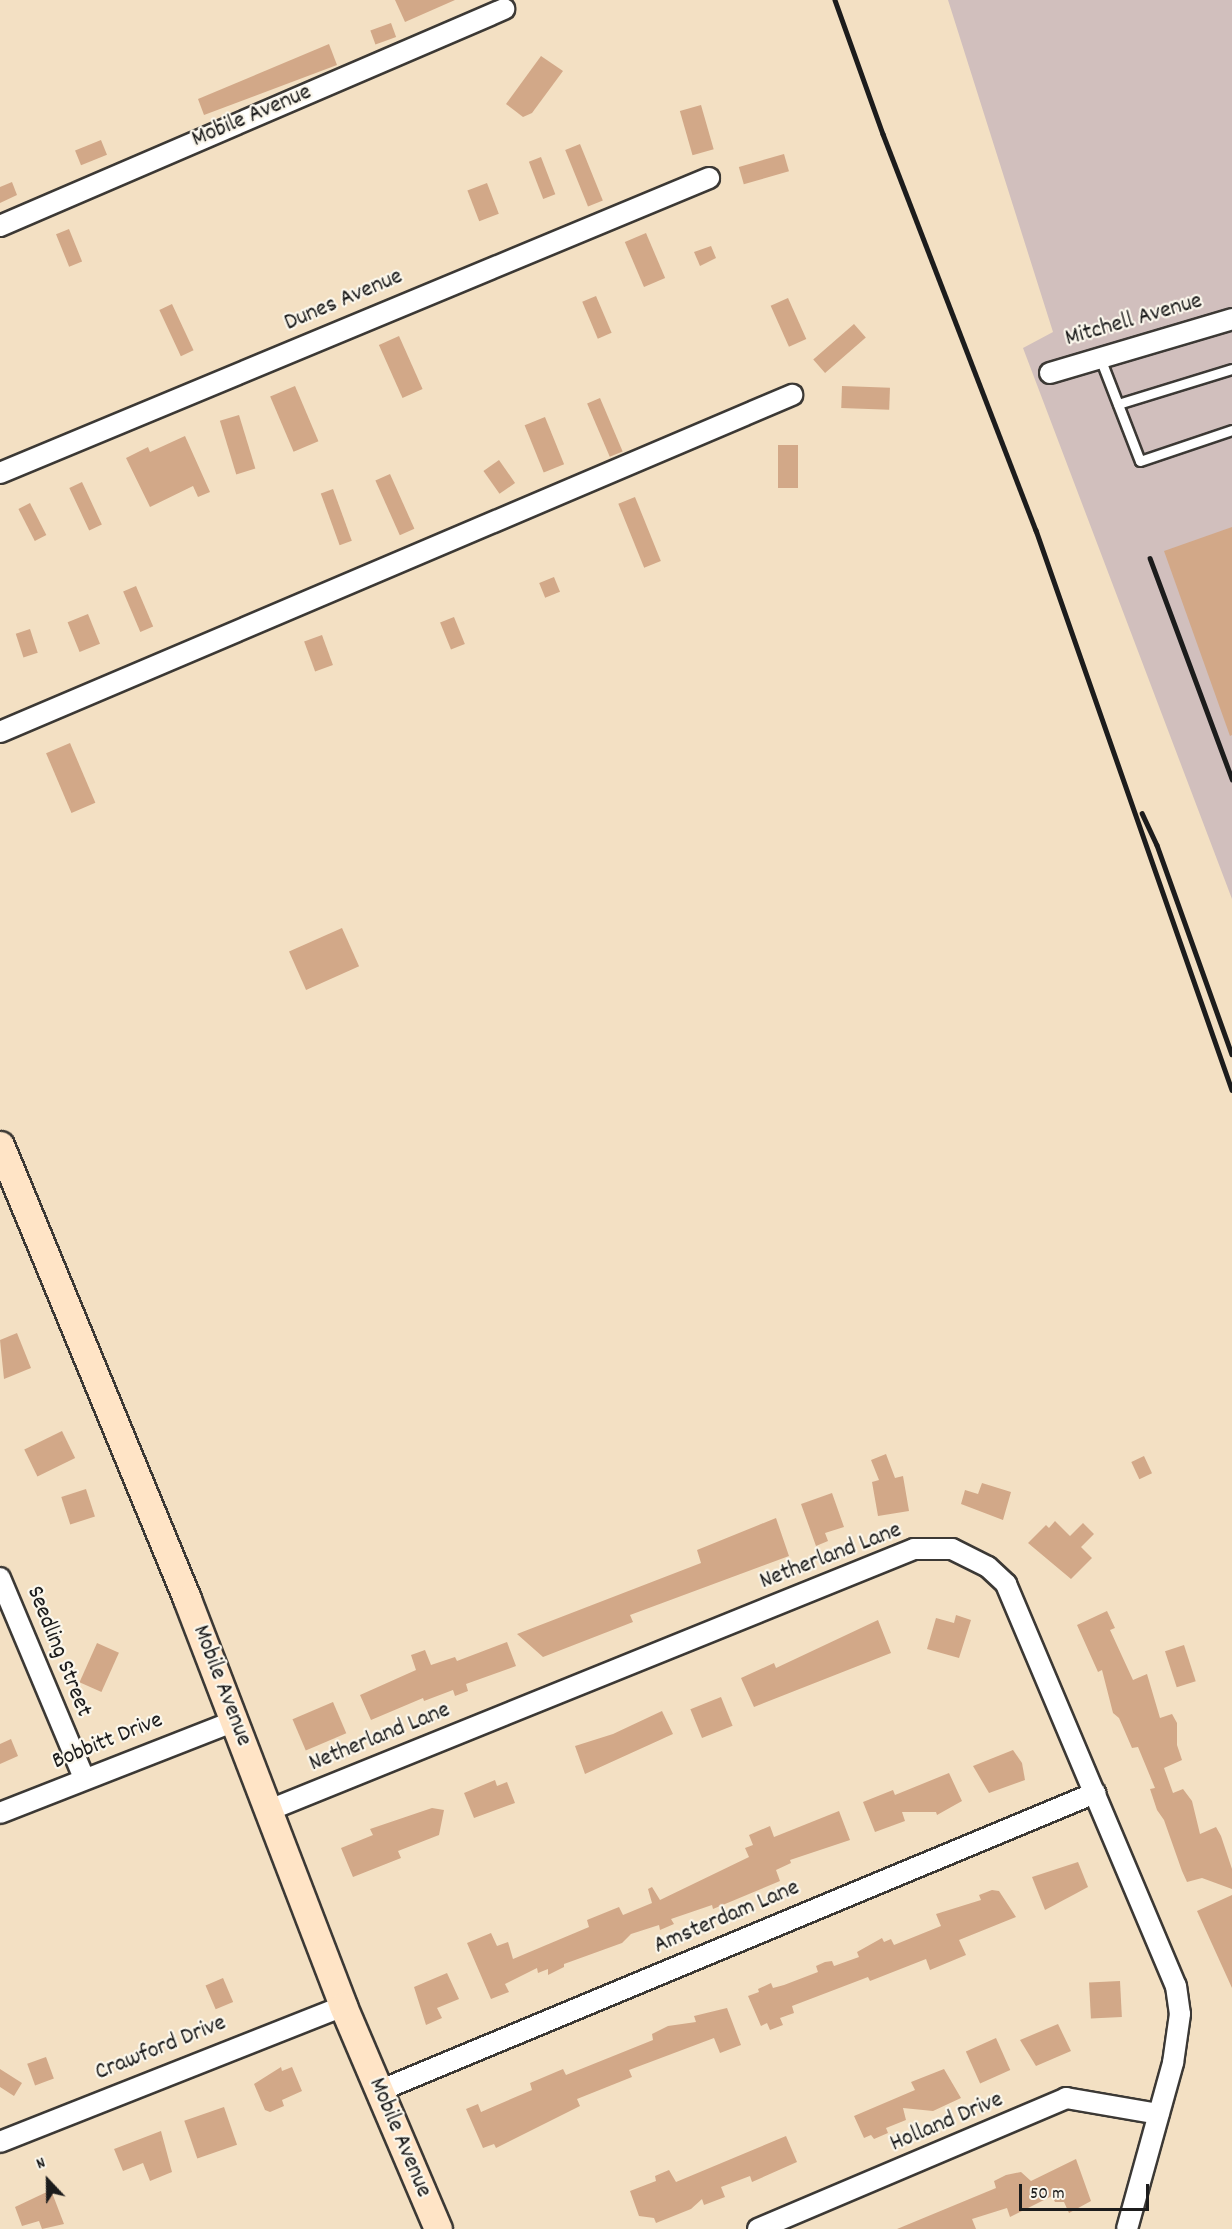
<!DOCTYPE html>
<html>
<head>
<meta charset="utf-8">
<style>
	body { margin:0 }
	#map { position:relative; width:1232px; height:2229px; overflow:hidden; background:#f3e0c3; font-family:Dekko,sans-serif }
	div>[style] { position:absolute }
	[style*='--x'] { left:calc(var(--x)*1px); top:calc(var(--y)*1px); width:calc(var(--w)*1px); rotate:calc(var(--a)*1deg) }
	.industrial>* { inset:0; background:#d1bfbd }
	.building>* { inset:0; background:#d2a888; transform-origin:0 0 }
	.roads { filter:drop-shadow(2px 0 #3c3935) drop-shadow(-2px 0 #3c3935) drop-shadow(0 2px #3c3935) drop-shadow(0 -2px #3c3935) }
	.lane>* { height:9px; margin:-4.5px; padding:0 4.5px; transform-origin:4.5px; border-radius:4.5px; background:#fff }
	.street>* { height:20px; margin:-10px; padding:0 10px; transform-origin:10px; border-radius:10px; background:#fff }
	.secondary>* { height:27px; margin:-13.5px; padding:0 13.5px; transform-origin:13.5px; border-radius:13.5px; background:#ffe4c6 }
	.rail>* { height:4.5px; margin:-2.25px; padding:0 2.25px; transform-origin:2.25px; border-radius:2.25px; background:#1c1c1c }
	span { translate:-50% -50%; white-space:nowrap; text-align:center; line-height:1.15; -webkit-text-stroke:4.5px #fbf7ec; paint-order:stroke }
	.street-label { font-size:24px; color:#1c1c1c }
	.north { position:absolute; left:18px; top:2151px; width:60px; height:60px; -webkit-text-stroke:4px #fbf7ec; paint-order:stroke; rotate:338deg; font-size:16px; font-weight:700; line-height:24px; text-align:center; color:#1c1c1c }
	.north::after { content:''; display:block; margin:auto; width:21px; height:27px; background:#1c1c1c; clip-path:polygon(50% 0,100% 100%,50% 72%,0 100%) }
	.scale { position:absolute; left:1019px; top:2184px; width:130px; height:27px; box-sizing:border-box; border:3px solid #1c1c1c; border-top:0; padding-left:8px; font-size:18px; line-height:21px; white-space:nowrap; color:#1c1c1c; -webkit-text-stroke:4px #fbf7ec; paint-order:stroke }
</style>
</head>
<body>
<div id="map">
	<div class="industrial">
		<i style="clip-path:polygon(948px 0,1232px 0,1232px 899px,1023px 348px,1053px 332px)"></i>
	</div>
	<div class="building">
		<i style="clip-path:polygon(395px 0,455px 0,405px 22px)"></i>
		<i style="left:391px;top:23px;width:15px;height:22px;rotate:70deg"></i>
		<i style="clip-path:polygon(329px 44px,337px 65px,204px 115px,198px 99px)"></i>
		<i style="clip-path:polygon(541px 56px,563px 71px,532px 113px,523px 117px,506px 104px)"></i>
		<i style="left:701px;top:105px;width:46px;height:22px;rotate:74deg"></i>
		<i style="left:101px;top:140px;width:16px;height:28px;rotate:68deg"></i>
		<i style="left:580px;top:144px;width:61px;height:16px;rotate:68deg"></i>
		<i style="left:784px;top:154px;width:18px;height:47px;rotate:74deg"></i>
		<i style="left:541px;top:157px;width:40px;height:13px;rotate:69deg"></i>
		<i style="clip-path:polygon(12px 182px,17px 195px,0 203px,0 187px)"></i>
		<i style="left:487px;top:183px;width:33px;height:21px;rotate:69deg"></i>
		<i style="left:69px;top:229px;width:35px;height:14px;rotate:68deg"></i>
		<i style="left:646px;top:233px;width:49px;height:23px;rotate:67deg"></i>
		<i style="clip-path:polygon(711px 246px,716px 258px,700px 266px,694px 252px)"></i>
		<i style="left:596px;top:296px;width:40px;height:15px;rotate:67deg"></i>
		<i style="left:788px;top:298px;width:45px;height:19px;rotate:66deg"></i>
		<i style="left:172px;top:304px;width:51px;height:14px;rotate:65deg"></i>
		<i style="left:854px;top:324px;width:18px;height:54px;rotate:49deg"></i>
		<i style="left:399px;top:336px;width:58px;height:22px;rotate:66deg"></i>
		<i style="left:295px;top:386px;width:60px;height:27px;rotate:67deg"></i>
		<i style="left:842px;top:386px;width:48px;height:22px;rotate:2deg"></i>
		<i style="left:600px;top:398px;width:58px;height:14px;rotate:67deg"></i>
		<i style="left:239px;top:415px;width:56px;height:20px;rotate:73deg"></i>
		<i style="left:545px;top:417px;width:51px;height:22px;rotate:68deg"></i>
		<i style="clip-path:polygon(185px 436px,210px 492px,198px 497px,193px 486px,150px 507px,126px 458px,148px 447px,150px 452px)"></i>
		<i style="left:778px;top:445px;width:20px;height:43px"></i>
		<i style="left:499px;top:460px;width:28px;height:19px;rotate:55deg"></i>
		<i style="left:390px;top:474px;width:60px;height:16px;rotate:66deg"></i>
		<i style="left:82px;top:482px;width:47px;height:14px;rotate:65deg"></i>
		<i style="left:333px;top:489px;width:55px;height:13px;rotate:70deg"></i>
		<i style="left:635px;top:497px;width:69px;height:18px;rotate:68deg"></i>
		<i style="left:30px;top:503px;width:36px;height:13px;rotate:63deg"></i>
		<i style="clip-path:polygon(1232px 527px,1232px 735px,1230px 736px,1164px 551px)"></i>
		<i style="left:554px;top:577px;width:16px;height:16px;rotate:68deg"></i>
		<i style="left:136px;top:586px;width:44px;height:14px;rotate:67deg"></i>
		<i style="left:88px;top:614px;width:32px;height:22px;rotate:68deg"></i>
		<i style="left:454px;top:617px;width:29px;height:15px;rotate:68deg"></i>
		<i style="left:30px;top:629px;width:25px;height:15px;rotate:72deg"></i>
		<i style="left:322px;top:635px;width:32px;height:19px;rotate:70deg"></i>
		<i style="left:70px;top:743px;width:65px;height:26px;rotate:67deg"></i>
		<i style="left:342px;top:928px;width:42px;height:58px;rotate:66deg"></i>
		<i style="clip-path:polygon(17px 1333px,31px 1368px,4px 1379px,0 1340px)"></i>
		<i style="left:62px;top:1431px;width:30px;height:42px;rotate:64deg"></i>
		<i style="clip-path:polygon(886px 1454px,895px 1478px,903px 1476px,909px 1511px,878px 1516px,872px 1482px,879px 1480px,871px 1460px)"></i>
		<i style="left:1144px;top:1456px;width:19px;height:14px;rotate:65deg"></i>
		<i style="clip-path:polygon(982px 1483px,1011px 1492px,1003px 1520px,961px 1504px,965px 1490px,978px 1494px)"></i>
		<i style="left:86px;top:1489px;width:29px;height:26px;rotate:72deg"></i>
		<i style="clip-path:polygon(832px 1493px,844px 1527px,825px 1533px,828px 1541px,816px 1546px,801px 1504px)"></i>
		<i style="clip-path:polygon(776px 1518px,789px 1556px,630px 1615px,633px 1622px,543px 1657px,517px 1634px,701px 1563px,697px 1550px)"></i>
		<i style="clip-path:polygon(1055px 1521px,1070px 1536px,1083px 1523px,1094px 1534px,1081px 1547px,1092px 1558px,1071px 1579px,1028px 1543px,1046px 1525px,1049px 1528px)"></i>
		<i style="clip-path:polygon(1107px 1611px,1115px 1628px,1110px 1630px,1133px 1680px,1147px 1674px,1160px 1718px,1172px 1714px,1177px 1723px,1177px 1745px,1182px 1760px,1164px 1768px,1173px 1793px,1183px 1789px,1192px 1801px,1200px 1834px,1216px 1827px,1221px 1836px,1232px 1869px,1232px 1889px,1202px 1878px,1187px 1882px,1182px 1871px,1164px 1820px,1157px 1810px,1150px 1789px,1155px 1788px,1138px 1747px,1132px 1748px,1119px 1718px,1113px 1713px,1102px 1670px,1098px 1672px,1077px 1625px)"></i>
		<i style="clip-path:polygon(956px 1615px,971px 1620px,959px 1658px,927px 1649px,936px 1618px,954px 1623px)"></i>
		<i style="clip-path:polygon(878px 1620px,891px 1653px,754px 1707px,741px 1678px,774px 1663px,776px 1668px)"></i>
		<i style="clip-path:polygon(507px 1642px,516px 1666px,466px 1684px,468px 1691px,455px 1696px,453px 1690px,424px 1701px,423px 1698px,371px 1720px,360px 1695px,416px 1670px,411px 1655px,425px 1650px,431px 1665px,455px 1657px,457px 1661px)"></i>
		<i style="left:97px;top:1643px;width:24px;height:43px;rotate:24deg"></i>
		<i style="left:1184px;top:1645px;width:38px;height:20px;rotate:72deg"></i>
		<i style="left:721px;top:1697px;width:31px;height:33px;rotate:68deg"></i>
		<i style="left:333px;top:1702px;width:34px;height:44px;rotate:67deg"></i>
		<i style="clip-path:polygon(662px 1711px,673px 1734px,585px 1774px,575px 1746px,613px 1734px)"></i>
		<i style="clip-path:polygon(11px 1739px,18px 1756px,0 1764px,0 1744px)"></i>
		<i style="clip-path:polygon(1013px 1750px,1022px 1763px,1025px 1780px,989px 1793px,973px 1766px)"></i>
		<i style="clip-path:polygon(949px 1773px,962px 1801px,937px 1815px,936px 1812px,902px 1812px,905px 1821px,875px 1832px,863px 1802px,893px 1790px,895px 1795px)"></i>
		<i style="clip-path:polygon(495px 1780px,497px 1786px,507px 1782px,515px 1803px,474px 1818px,464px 1793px)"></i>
		<i style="clip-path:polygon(432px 1808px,444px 1810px,439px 1835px,398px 1851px,401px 1858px,353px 1877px,341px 1848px,373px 1835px,370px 1829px)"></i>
		<i style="clip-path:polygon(839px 1811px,850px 1840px,790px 1860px,791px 1863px,776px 1870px,780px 1881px,713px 1909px,712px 1905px,671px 1919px,674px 1924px,660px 1930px,659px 1925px,631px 1934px,622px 1943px,564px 1964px,564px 1967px,548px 1975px,548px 1969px,538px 1973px,537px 1968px,505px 1984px,509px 1992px,491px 1999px,467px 1943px,491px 1933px,497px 1946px,508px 1942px,513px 1959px,589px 1927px,587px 1920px,619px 1907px,623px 1915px,652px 1903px,648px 1889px,652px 1887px,660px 1900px,749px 1857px,745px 1848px,753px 1845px,749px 1835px,770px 1826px,774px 1837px)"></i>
		<i style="clip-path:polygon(1078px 1862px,1088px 1887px,1045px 1910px,1032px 1877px)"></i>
		<i style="clip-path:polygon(992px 1890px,999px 1891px,1016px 1917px,959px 1940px,966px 1955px,930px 1970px,926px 1959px,870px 1981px,868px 1977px,792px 2006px,794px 2013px,780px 2018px,783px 2025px,770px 2030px,767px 2023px,761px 2026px,748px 1996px,759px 1992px,758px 1989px,771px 1983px,773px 1988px,784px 1985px,818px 1972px,816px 1966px,825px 1962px,832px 1961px,834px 1966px,859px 1957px,857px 1952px,882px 1938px,884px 1942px,891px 1939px,894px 1945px,941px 1926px,936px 1914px,981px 1900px,979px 1895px)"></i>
		<i style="clip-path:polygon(1232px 1895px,1232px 1988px,1197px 1911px)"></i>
		<i style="clip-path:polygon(447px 1973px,459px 1999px,437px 2008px,442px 2018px,426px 2025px,414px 1987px)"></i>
		<i style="left:223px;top:1978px;width:26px;height:19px;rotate:67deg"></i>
		<i style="left:1120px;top:1981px;width:36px;height:31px;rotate:87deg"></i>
		<i style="clip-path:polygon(727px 2008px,741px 2045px,720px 2053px,714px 2038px,629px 2070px,632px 2077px,577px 2099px,580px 2106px,496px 2148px,494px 2144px,483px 2148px,466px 2109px,478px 2104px,481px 2112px,532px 2090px,530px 2083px,563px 2069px,566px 2075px,653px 2040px,652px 2034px,668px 2026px,696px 2022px,694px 2016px)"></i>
		<i style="clip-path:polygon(1058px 2024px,1071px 2051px,1036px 2066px,1020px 2040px)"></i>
		<i style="left:996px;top:2038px;width:35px;height:33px;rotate:66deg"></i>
		<i style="left:46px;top:2057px;width:23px;height:20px;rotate:70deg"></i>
		<i style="clip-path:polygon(281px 2067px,282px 2071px,292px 2067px,302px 2091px,282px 2100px,284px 2106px,270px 2112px,265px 2110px,254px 2084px)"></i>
		<i style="clip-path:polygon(0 2069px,22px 2083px,14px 2096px,0 2087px)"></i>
		<i style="clip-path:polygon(944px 2069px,961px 2098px,933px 2111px,903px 2108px,906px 2120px,886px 2128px,888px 2133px,874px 2139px,871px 2135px,864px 2138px,854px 2116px,915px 2090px,911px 2082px)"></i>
		<i style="left:224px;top:2107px;width:40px;height:42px;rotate:71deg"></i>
		<i style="clip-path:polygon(161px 2131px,172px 2172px,150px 2181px,143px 2163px,123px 2171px,114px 2149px)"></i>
		<i style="clip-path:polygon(786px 2136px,797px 2162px,752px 2182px,750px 2176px,721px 2187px,725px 2197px,704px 2205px,702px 2199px,691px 2209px,656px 2223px,654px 2218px,639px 2216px,630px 2191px,656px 2181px,655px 2176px,669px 2170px,676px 2182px)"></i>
		<i style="clip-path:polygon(1076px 2159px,1091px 2201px,1069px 2213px,1064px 2202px,1055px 2202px,1052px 2196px,1010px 2217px,1007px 2208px,972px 2219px,976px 2229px,897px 2229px,996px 2188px,994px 2181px,1006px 2175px,1021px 2172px,1031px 2181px)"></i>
		<i style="clip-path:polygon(51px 2190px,64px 2224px,42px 2229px,39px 2221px,22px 2226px,15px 2207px)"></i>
	</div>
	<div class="roads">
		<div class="lane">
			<i style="--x:1100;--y:358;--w:110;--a:68.8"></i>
			<i style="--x:1140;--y:461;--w:97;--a:-18.6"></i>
			<i style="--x:1118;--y:404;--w:119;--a:-17.1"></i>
		</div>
		<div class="street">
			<i style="--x:0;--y:226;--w:549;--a:-23.29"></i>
			<i style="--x:1050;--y:373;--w:190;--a:-16.5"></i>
			<i style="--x:0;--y:473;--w:768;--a:-22.59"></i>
			<i style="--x:0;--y:732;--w:861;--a:-23.05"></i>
			<i style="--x:0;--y:1578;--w:217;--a:67.2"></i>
			<i style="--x:267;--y:1811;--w:698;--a:-22.05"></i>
			<i style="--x:914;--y:1549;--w:38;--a:0"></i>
			<i style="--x:952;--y:1549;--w:40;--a:26.6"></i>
			<i style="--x:988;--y:1567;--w:25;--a:43"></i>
			<i style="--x:1006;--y:1584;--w:436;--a:67.1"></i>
			<i style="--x:1176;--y:1986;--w:28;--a:82"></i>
			<i style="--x:1180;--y:2014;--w:49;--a:98.1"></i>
			<i style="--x:1173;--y:2063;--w:172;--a:105.5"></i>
			<i style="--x:0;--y:1813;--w:252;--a:-21.4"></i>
			<i style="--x:379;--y:2091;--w:776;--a:-22.6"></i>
			<i style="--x:0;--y:2142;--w:369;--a:-21.6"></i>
			<i style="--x:758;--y:2229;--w:335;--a:-23"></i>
			<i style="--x:1066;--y:2098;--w:94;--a:9.8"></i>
		</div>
		<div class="secondary">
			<i style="--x:0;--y:1145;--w:491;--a:67.6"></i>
			<i style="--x:187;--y:1599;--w:436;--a:69"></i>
			<i style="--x:343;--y:2006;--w:242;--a:66.9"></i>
		</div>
	</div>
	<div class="rail">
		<i style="--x:835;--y:0;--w:142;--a:70.3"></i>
		<i style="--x:883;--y:134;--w:425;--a:68.9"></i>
		<i style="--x:1036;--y:530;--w:593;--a:70.71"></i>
		<i style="--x:1150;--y:558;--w:236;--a:69.6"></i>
		<i style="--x:1142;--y:813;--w:35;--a:65"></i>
		<i style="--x:1157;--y:845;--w:222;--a:70.3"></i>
	</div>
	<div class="street-label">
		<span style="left:252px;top:117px;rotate:-23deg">Mobile Avenue</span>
		<span style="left:344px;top:301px;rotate:-23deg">Dunes Avenue</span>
		<span style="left:1134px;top:321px;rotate:-16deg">Mitchell Avenue</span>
		<span style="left:831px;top:1557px;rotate:-21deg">Netherland Lane</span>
		<span style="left:58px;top:1652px;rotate:68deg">Seedling Street</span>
		<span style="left:221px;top:1686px;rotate:69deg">Mobile Avenue</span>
		<span style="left:380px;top:1738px;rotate:-22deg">Netherland Lane</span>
		<span style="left:108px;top:1742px;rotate:-22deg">Bobbitt Drive</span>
		<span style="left:727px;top:1918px;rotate:-23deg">Amsterdam Lane</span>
		<span style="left:161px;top:2049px;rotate:-22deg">Crawford Drive</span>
		<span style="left:947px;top:2123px;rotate:-23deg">Holland Drive</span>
		<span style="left:399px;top:2138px;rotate:67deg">Mobile Avenue</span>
	</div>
	<div class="north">N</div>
	<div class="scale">50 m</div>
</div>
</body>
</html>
